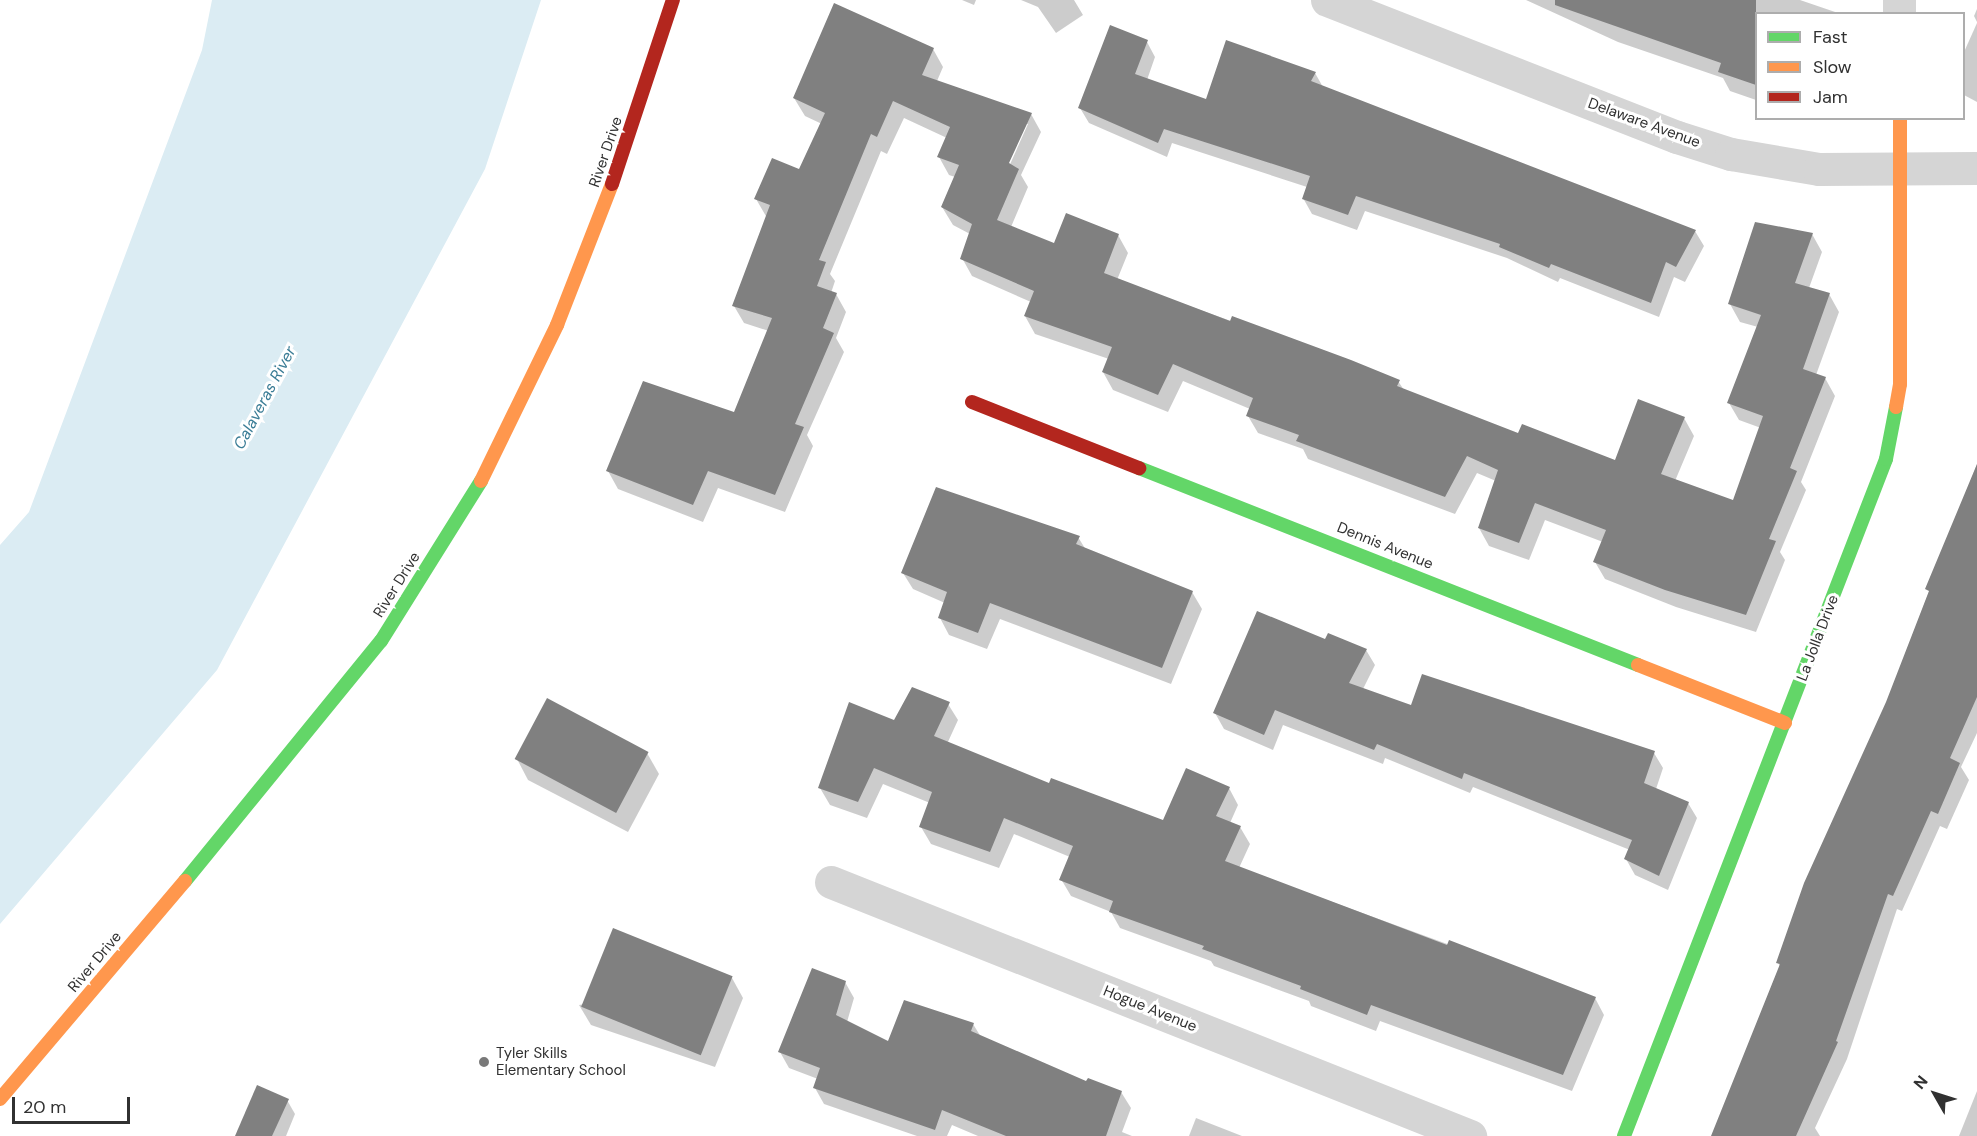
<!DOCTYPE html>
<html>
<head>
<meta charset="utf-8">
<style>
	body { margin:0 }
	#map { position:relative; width:1977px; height:1136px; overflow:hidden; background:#fff; font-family:"DM Sans",sans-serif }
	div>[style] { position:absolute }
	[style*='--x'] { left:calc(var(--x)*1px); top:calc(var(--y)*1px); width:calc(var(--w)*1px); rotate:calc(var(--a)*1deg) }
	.water>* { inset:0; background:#dbecf3 }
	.shadow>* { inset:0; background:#0003 }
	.building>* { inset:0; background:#808080; transform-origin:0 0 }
	.street>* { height:33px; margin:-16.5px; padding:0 16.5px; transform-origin:16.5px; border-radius:16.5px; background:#d5d5d5 }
	.fast>* { height:14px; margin:-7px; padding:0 7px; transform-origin:7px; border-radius:7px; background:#63d668 }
	.slow>* { height:14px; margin:-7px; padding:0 7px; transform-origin:7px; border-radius:7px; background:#ff974d }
	.jam>* { height:14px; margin:-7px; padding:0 7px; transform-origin:7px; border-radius:7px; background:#b3261e }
	.dots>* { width:16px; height:16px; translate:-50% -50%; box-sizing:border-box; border:3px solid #fff; border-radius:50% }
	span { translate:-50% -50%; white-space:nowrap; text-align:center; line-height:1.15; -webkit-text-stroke:6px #fff; paint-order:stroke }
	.street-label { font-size:15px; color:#313131 }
	.poi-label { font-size:15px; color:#313131 }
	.left { translate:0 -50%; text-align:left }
	.water-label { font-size:16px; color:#3b7d96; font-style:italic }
	.legend { position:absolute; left:1755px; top:12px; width:210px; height:108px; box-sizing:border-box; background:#fff; border:2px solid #adadad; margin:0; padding:8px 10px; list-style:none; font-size:18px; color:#313131 }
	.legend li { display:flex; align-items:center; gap:12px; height:30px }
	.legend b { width:30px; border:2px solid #adadad }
	.north { position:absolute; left:1905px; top:1064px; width:60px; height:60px; -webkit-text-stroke:4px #fff; paint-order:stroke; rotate:309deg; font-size:16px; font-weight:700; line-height:24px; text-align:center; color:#313131 }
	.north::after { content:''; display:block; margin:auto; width:21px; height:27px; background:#313131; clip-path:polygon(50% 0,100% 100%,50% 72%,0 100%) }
	.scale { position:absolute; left:12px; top:1097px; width:118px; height:27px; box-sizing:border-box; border:3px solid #313131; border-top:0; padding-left:8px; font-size:18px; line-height:21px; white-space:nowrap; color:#313131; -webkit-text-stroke:4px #fff; paint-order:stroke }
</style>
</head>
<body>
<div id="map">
	<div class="water">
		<i style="clip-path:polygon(212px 0,541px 0,485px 169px,217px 670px,0 924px,0 545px,29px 512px,202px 50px)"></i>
	</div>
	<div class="shadow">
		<i style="clip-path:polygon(962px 0,976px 0,974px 5px)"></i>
		<i style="clip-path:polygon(1021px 0,1074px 0,1083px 15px,1056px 33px,1038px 7px)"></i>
		<i style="clip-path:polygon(1526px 0,1800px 0,1841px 14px,1756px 14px,1756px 100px,1730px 91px,1723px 78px,1618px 42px)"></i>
		<i style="clip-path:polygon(1977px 9px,1977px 22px,1974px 16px)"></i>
		<i style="clip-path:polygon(1977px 23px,1977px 102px,1964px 95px,1964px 52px)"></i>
		<i style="clip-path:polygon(1147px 42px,1155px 57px,1147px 80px,1207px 101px,1315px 73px,1323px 87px,1695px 231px,1704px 246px,1685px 282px,1674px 277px,1659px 317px,1560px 278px,1558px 282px,1507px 258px,1365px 211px,1357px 230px,1312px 214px,1303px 198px,1307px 187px,1172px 143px,1167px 157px,1089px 123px,1080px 108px)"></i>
		<i style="clip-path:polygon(evenodd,933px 49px,943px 67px,937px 81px,1031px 114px,1041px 132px,1021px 175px,1028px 187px,1011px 227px,1054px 245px,1118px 235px,1128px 253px,1117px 280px,1398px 381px,1404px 390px,1519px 435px,1616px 462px,1684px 418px,1694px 436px,1675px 481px,1734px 502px,1761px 428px,1739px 420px,1729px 403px,1758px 327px,1740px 322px,1730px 304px,1812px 234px,1822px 252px,1809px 288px,1829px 294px,1839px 312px,1816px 375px,1825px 378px,1835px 396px,1801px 482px,1806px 490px,1780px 552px,1785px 560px,1756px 632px,1676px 607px,1605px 579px,1595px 562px,1603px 542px,1545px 520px,1529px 560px,1489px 546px,1479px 528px,1496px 481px,1477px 473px,1455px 514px,1308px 459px,1303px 449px,1258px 433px,1248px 416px,1250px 409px,1183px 381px,1168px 412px,1113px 390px,1103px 372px,1109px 359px,1035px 334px,1025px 316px,1031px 302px,972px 276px,962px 258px,970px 234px,953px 225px,942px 207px,955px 177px,949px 175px,939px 157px,947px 138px,904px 118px,887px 154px,881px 151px,830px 274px,835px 281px,831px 293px,836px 294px,846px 312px,836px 338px,844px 352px,807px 435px,813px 446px,785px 512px,718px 488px,703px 522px,618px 489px,608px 471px,735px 414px,769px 331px,744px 323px,734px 306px,767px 218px,756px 199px,799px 171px,822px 124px,805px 116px,794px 98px,933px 49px,1025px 124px,1028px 124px,1007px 171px,1004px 169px,1025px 124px)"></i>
		<i style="clip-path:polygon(1977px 464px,1977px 733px,1961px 767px,1969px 780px,1947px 829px,1940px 826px,1902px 911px,1897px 909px,1847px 1059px,1815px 1128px,1820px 1136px,1712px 1136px,1781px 968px,1778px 963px,1887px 703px)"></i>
		<i style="clip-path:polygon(1078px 537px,1086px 550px,1192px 592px,1202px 609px,1171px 684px,1000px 619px,987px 649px,949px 635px,940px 618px,945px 603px,913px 589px,903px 573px)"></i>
		<i style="clip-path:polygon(1326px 641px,1366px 650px,1375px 665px,1363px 689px,1411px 707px,1654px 753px,1663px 768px,1656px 789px,1688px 803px,1697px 818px,1668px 890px,1635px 875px,1626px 859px,1630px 850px,1473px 787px,1470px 793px,1385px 758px,1383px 764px,1283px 725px,1273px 750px,1224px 729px,1215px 713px)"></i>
		<i style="clip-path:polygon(948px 704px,958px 720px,947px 744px,1050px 785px,1164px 822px,1229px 788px,1238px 805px,1230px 823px,1240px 827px,1250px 844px,1239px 868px,1595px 998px,1604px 1015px,1572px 1091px,1380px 1021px,1376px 1031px,1311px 1006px,1309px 1001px,1214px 966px,1211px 961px,1120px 928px,1111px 912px,1071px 896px,1061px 879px,1070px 857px,1014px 834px,999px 868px,931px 844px,921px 827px,930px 803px,883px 784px,867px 818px,830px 805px,820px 788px,895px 722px)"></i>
		<i style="clip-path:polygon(647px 753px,659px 774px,628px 832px,528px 780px,517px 759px)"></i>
		<i style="clip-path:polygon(732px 978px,743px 998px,715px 1067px,591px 1025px,579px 1005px)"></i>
		<i style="clip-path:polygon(845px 982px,854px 998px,847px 1022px,889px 1044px,973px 1024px,981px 1037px,1087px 1083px,1121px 1092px,1131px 1108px,1122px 1132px,1132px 1136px,978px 1136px,952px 1125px,947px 1136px,917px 1136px,824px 1104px,815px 1088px,818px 1079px,789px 1068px,780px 1052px)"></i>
		<i style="clip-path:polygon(1977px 1091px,1977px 1136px,1959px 1136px)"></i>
		<i style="clip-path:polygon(287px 1100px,295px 1114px,286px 1136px,236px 1136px)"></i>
		<i style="clip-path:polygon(1196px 1118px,1242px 1136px,1189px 1136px)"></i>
	</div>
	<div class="building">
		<i style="clip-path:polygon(1555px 0,1756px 0,1756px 85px,1718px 72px,1721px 63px,1555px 5px)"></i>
		<i style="clip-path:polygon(834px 3px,934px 48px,922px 75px,1032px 113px,1009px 163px,1019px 169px,997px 220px,1054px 243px,1066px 213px,1119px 234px,1104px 273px,1230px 321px,1232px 316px,1351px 360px,1400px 380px,1397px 386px,1518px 433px,1522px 424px,1615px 460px,1638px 399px,1685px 417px,1661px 474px,1733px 500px,1763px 416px,1727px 403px,1761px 315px,1728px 304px,1755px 222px,1813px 233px,1795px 283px,1830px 293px,1803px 369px,1826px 377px,1790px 468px,1797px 471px,1769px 539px,1776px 541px,1746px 615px,1665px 590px,1593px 562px,1606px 530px,1535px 503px,1519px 543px,1478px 528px,1498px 470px,1467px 456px,1445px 497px,1296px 441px,1299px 435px,1246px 416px,1253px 398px,1173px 364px,1158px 395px,1102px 372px,1112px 347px,1024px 316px,1034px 291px,960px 259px,972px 224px,941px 207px,959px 165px,937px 157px,950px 127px,893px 101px,877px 137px,871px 134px,819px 260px,826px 262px,817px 286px,837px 293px,823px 328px,834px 333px,795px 424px,804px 427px,775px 495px,708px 471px,693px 505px,606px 471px,643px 381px,734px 412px,772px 318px,732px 306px,770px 205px,754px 199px,772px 158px,799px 169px,825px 113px,793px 98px)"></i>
		<i style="clip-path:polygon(1110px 25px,1148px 40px,1135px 74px,1206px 99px,1226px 40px,1316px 72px,1311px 81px,1696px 230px,1676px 267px,1666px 262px,1651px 303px,1551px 264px,1549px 268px,1499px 247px,1500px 244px,1356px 196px,1348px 215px,1302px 199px,1310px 176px,1164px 129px,1158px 143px,1078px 108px)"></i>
		<i style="clip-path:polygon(1977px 464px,1977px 697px,1950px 758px,1960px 763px,1938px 814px,1931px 811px,1893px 896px,1888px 894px,1836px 1041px,1838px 1042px,1796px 1136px,1711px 1136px,1780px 964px,1776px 963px,1804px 883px,1886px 702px,1929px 591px,1925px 589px)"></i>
		<i style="clip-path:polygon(936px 487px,1080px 536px,1076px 544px,1193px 591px,1162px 668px,990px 603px,978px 633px,938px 618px,947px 592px,901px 573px)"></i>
		<i style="clip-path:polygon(1257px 611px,1325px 639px,1328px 633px,1367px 649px,1349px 683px,1411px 705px,1422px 674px,1655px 751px,1644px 783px,1689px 802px,1659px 876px,1624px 859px,1632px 840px,1464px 773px,1462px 779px,1377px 744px,1374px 750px,1275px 710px,1264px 735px,1213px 713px)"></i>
		<i style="clip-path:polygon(912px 687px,950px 702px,934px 736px,1049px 783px,1051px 778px,1163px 820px,1186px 768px,1230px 787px,1216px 816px,1241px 826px,1225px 861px,1447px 945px,1449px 940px,1596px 997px,1563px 1075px,1371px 1005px,1367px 1015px,1300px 989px,1301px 986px,1202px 949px,1204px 946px,1109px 912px,1113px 901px,1059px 880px,1073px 846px,1004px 818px,990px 852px,919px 827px,932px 792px,874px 768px,858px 802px,818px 788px,849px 702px,894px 720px)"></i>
		<i style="left:547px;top:698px;width:115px;height:69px;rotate:28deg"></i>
		<i style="left:613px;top:928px;width:129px;height:85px;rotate:22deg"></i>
		<i style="clip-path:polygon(812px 968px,846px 981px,836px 1015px,888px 1041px,904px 1000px,974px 1023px,971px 1031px,1086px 1081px,1088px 1078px,1122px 1091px,1106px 1136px,1006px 1136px,942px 1110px,935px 1130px,813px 1088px,820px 1068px,778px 1052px)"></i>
		<i style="clip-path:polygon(257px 1085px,289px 1099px,272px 1136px,235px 1136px)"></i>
	</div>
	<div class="street">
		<i style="--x:1327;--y:0;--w:376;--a:21.4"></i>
		<i style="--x:1677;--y:137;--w:57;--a:17.5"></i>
		<i style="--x:1731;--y:154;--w:89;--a:9.7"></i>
		<i style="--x:1819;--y:169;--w:158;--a:-0.4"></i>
		<i style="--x:1899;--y:0;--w:14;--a:90"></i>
		<i style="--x:831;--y:882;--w:688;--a:21.68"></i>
	</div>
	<div class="fast">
		<i style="--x:1139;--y:468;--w:536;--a:21.54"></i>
		<i style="--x:185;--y:881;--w:310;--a:-50.8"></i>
		<i style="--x:381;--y:641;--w:189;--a:-58"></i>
		<i style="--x:1624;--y:1136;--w:726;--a:-68.84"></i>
		<i style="--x:1886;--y:459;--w:53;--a:-79.1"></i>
	</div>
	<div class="slow">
		<i style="--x:1896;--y:407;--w:23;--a:-80"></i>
		<i style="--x:1900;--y:384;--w:266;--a:-90"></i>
		<i style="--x:481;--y:481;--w:174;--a:-64"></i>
		<i style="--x:557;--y:325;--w:151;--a:-68.7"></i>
		<i style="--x:1638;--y:665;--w:158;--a:21.5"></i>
		<i style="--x:0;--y:1099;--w:286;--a:-49.7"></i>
	</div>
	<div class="jam">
		<i style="--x:612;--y:184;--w:194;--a:-71.7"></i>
		<i style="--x:972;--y:402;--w:180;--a:21.6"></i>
	</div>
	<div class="dots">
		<i style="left:484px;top:1062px;background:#797979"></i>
	</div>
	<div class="street-label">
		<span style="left:1644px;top:123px;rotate:20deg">Delaware Avenue</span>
		<span style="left:606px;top:152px;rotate:-71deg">River Drive</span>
		<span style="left:1385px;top:546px;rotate:22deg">Dennis Avenue</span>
		<span style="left:397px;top:585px;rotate:-58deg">River Drive</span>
		<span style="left:1818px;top:638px;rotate:-69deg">La Jolla Drive</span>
		<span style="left:95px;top:962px;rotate:-50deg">River Drive</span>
		<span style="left:1150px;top:1009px;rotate:22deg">Hogue Avenue</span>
	</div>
	<div class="poi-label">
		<span class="left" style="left:496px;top:1062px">Tyler Skills<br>Elementary School</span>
	</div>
	<div class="water-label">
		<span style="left:265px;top:398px;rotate:-62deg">Calaveras River</span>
	</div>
	<ul class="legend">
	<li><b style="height:8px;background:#63d668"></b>Fast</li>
	<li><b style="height:8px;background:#ff974d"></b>Slow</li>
	<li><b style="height:8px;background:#b3261e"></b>Jam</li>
	</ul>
	<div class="north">N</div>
	<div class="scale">20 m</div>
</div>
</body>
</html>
